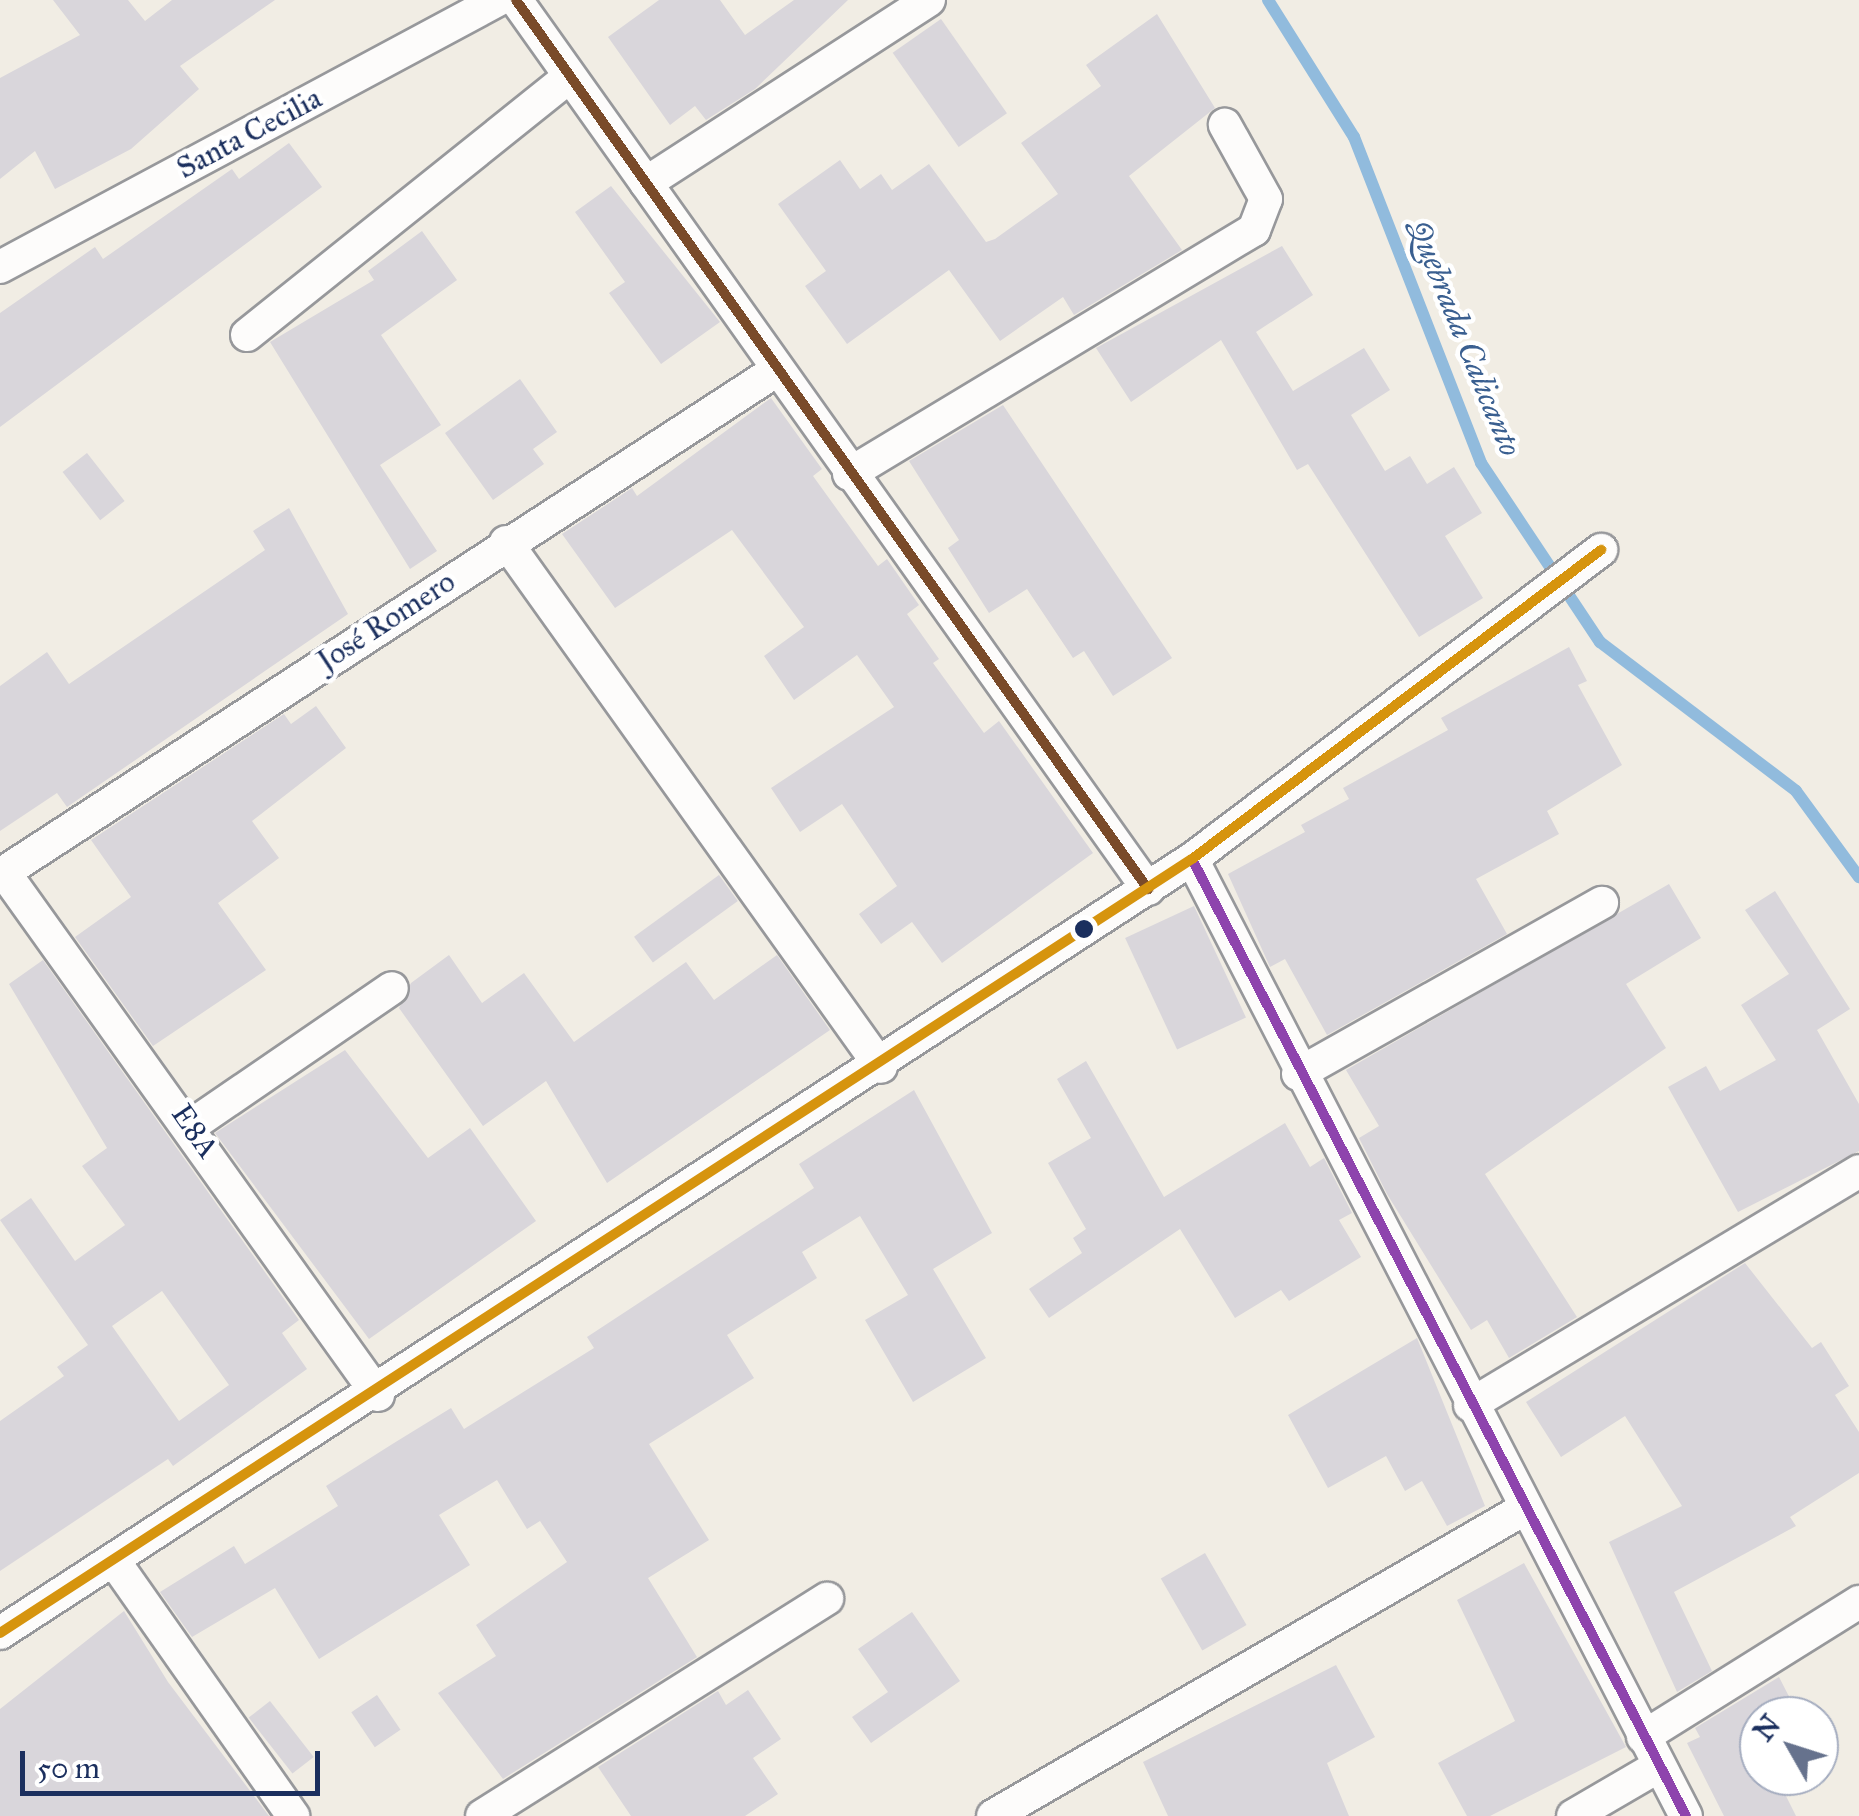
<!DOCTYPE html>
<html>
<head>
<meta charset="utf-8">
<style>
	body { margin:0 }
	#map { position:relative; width:1859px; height:1816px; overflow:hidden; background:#f1ede4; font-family:"IM FELL Great Primer",serif }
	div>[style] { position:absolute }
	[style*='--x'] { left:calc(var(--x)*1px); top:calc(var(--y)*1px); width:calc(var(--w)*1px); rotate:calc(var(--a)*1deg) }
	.stream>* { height:12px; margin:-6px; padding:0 6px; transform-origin:6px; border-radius:6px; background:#91bbdd }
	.building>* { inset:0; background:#d9d6db; transform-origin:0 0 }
	.roads { filter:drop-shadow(2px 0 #97989b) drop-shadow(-2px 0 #97989b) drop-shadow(0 2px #97989b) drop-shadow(0 -2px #97989b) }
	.street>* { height:32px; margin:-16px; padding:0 16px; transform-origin:16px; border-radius:16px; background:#fdfcfb }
	.bus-1>* { height:10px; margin:-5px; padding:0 5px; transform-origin:5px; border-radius:5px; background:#7a4b2a }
	.bus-2>* { height:10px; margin:-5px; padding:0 5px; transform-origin:5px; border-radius:5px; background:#8e44ad }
	.bus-3>* { height:10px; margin:-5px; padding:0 5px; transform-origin:5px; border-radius:5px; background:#d6940e }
	.dots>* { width:28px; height:28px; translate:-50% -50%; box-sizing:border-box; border:5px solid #fff; border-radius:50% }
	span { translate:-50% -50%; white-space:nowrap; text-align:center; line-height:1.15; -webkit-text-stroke:9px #fff; paint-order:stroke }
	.street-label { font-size:30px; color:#1b2f5e }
	.water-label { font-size:32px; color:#3a5f90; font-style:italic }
	.north { position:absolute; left:1739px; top:1696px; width:100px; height:100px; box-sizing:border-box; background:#fff; border:2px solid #a4acbf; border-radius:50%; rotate:309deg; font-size:28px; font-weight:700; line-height:40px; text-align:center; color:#1b2f5e }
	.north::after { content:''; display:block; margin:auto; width:35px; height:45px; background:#66728d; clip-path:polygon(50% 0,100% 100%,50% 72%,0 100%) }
	.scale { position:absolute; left:20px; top:1751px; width:300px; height:45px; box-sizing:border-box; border:5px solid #1b2f5e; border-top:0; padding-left:12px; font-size:30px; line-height:35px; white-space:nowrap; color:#1b2f5e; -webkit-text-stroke:8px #fff; paint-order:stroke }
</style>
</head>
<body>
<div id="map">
	<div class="stream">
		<i style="--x:1268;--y:0;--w:162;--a:57.9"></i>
		<i style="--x:1354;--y:137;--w:350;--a:68.7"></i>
		<i style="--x:1481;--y:463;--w:215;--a:56.4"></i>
		<i style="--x:1600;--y:642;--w:246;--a:37.2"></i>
		<i style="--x:1796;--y:791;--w:107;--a:53.8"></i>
	</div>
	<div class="building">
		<i style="clip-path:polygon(53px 0,128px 0,145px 21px,172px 0,275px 0,180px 66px,199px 89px,131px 149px,55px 189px,35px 151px,0 179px,0 78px,80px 35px)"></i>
		<i style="clip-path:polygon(659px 0,720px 0,745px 35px,794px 0,848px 0,755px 89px,706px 120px,695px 106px,670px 125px,608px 37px)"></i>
		<i style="clip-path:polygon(1157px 14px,1215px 108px,1129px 176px,1182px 250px,1074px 315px,1063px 297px,1000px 341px,949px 270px,847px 344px,805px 286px,826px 271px,778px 204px,840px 160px,860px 189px,881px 174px,892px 190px,929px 164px,986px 242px,995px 239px,1058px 194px,1021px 143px,1101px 86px,1086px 65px)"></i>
		<i style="left:941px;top:19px;width:115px;height:59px;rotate:55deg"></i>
		<i style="clip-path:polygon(289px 143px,322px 187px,0 427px,0 313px,95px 247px,103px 259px,232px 169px,239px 179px)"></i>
		<i style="clip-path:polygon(611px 186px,720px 322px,661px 364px,609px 293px,625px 282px,575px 212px)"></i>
		<i style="clip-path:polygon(422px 231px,457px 280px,381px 335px,441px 425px,380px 465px,437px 551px,410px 569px,270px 342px,374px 280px,368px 271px)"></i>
		<i style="clip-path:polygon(1282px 246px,1313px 295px,1256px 332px,1293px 391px,1364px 348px,1390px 390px,1351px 415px,1385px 471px,1410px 456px,1427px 484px,1454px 467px,1482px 513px,1445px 536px,1483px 598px,1419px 637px,1308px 464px,1297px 470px,1221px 340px,1131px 402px,1096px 348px)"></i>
		<i style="clip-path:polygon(520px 379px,557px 432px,533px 449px,544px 464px,493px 500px,445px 433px)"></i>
		<i style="clip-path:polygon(771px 398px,822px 469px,813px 476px,878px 566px,887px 559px,919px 605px,907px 614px,939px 659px,933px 663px,984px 733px,999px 721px,1093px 853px,942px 963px,912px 922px,881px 944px,859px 914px,897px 886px,842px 804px,800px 832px,771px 788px,894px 707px,857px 655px,794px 700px,764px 656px,804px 627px,732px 530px,615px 608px,562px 534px,632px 488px,637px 496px)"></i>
		<i style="clip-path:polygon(1003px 405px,1172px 658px,1113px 696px,1084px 651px,1073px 658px,1027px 589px,989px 613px,948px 548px,959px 540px,909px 461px)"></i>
		<i style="left:87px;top:453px;width:61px;height:31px;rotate:52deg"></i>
		<i style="clip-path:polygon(289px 508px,348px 614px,67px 807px,57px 793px,0 831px,0 686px,47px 652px,69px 684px,265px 550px,253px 531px)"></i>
		<i style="clip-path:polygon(1569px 647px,1587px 681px,1578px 685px,1622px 765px,1547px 811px,1559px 834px,1476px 879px,1507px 934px,1327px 1035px,1285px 959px,1270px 967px,1228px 874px,1305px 832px,1301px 825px,1349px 799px,1343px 788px,1448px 730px,1441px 718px)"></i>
		<i style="clip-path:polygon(316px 706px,346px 748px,252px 821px,279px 858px,218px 903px,266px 970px,153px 1046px,75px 937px,131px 897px,91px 840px,284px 714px,291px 724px)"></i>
		<i style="left:719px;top:875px;width:32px;height:105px;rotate:54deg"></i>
		<i style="clip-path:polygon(1669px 884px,1701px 938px,1626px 984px,1666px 1048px,1485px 1174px,1577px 1317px,1509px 1358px,1487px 1320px,1471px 1330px,1387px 1194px,1359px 1138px,1379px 1126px,1346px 1070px)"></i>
		<i style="clip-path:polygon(1775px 891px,1850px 1009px,1817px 1030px,1859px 1104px,1859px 1151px,1738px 1212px,1668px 1087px,1706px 1066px,1720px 1091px,1776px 1060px,1741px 1005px,1789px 974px,1745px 910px)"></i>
		<i style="left:1194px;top:906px;width:123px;height:76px;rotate:65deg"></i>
		<i style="clip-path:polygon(449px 955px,482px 1003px,524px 973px,574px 1042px,686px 962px,714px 1000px,777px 955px,830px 1030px,607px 1183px,546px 1081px,483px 1126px,399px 1008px,411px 983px)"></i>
		<i style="clip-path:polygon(evenodd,43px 960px,299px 1320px,282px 1333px,307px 1369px,173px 1466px,168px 1459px,0 1571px,0 1421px,64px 1376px,57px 1367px,88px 1345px,0 1220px,31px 1198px,75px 1261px,125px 1225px,82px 1166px,107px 1148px,9px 984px,43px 960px,162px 1291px,229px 1385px,179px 1421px,112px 1326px,162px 1291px)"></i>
		<i style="clip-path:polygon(345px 1050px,428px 1158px,470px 1128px,536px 1221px,369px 1339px,215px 1133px)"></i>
		<i style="clip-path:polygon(1086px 1061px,1164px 1197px,1285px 1123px,1310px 1167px,1324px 1158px,1352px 1213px,1339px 1220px,1361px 1257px,1289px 1301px,1281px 1290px,1235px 1318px,1180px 1229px,1049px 1318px,1029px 1289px,1082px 1253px,1073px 1238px,1086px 1229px,1048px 1163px,1091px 1138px,1057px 1079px)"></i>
		<i style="clip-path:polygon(914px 1090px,992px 1233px,933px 1269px,986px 1358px,913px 1402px,865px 1320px,908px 1295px,860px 1216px,802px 1252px,817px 1278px,727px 1335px,754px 1378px,649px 1444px,709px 1540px,648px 1578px,697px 1657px,503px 1779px,438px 1693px,496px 1656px,476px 1625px,567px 1562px,540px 1521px,527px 1529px,497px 1480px,439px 1515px,470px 1565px,319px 1659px,275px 1588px,192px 1637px,160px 1592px,234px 1546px,245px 1564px,338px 1506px,326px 1486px,394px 1443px,451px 1408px,464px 1429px,594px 1348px,587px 1337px,814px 1188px,799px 1164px)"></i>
		<i style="clip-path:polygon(1745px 1263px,1812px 1348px,1821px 1342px,1849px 1386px,1835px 1395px,1859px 1432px,1859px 1473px,1790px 1517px,1796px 1526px,1674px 1592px,1712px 1671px,1677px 1692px,1609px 1542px,1682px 1506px,1625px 1416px,1561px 1457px,1526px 1402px)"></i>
		<i style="clip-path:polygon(1417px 1338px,1485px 1506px,1447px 1526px,1422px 1481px,1405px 1491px,1386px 1456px,1328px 1488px,1288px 1415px)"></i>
		<i style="left:1205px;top:1553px;width:83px;height:51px;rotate:60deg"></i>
		<i style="clip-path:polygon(1524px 1563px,1626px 1747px,1490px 1816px,1467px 1816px,1438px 1763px,1515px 1721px,1457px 1600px)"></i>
		<i style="clip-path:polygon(124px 1611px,168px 1682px,269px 1816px,0 1816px,0 1709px)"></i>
		<i style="clip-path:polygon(912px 1612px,960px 1681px,871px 1743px,852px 1717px,888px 1692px,858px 1649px)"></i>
		<i style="clip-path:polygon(1336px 1665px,1375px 1737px,1327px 1763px,1349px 1816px,1168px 1816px,1143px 1762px)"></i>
		<i style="clip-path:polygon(1779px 1677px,1799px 1716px,1759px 1716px,1759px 1776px,1776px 1776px,1796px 1816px,1724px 1816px,1687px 1743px,1700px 1737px,1695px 1728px)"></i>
		<i style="clip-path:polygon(748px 1690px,781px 1739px,753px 1758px,778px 1794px,745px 1816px,631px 1816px,598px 1767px,718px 1691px,726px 1705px)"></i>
		<i style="left:377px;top:1695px;width:42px;height:31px;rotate:56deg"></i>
		<i style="left:270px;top:1701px;width:71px;height:27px;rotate:52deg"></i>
	</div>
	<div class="roads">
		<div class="street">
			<i style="--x:516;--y:0;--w:1091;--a:54.59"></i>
			<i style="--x:646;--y:183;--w:337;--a:-32.9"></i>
			<i style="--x:0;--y:267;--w:565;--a:-28.2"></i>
			<i style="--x:247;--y:335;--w:411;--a:-38.7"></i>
			<i style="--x:849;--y:474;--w:473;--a:-31.1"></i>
			<i style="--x:1254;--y:230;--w:33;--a:-69"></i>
			<i style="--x:1266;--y:199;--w:85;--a:-119"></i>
			<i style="--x:506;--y:542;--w:645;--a:54.46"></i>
			<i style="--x:1192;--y:859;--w:1077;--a:62.7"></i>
			<i style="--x:4;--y:872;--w:643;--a:54.43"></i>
			<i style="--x:0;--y:875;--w:923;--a:-33.02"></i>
			<i style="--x:1298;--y:1074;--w:349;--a:-29.4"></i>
			<i style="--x:192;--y:1125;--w:242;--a:-34.4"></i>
			<i style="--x:1470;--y:1405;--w:454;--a:-31"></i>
			<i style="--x:114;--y:1561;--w:312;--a:54.9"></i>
			<i style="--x:0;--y:1633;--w:1421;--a:-33"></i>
			<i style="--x:1192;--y:859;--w:513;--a:-37.07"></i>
			<i style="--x:1643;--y:1737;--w:255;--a:-32"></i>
			<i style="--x:482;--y:1816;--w:408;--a:-32.2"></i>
			<i style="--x:993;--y:1816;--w:613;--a:-30.03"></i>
			<i style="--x:1573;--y:1816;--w:99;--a:-30.2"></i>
		</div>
	</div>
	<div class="bus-1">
		<i style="--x:516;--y:0;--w:1091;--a:54.59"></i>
	</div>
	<div class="bus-2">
		<i style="--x:1192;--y:859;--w:1077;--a:62.7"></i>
	</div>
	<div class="bus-3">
		<i style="--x:0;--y:1633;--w:1421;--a:-33"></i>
		<i style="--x:1192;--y:859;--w:513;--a:-37.07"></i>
	</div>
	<div class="dots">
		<i style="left:1084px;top:929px;background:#1b2f5e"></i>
	</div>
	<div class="street-label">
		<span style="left:249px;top:133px;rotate:-28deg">Santa Cecilia</span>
		<span style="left:386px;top:621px;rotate:-33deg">José Romero</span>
		<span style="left:195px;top:1131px;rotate:55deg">E8A</span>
	</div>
	<div class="water-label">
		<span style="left:1464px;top:338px;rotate:68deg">Quebrada Calicanto</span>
	</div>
	<div class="north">N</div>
	<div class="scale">50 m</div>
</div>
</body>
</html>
